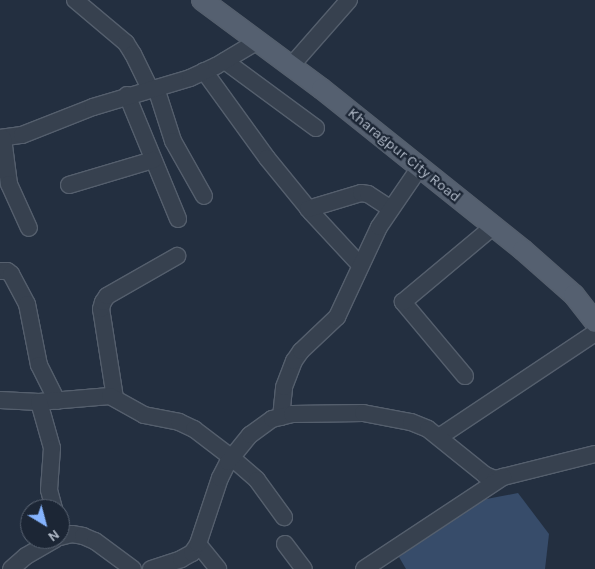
<!DOCTYPE html>
<html>
<head>
<meta charset="utf-8">
<style>
	body { margin:0 }
	#map { position:relative; width:595px; height:569px; overflow:hidden; background:#232f40; font-family:Karla,sans-serif }
	div>[style] { position:absolute }
	[style*='--x'] { left:calc(var(--x)*1px); top:calc(var(--y)*1px); width:calc(var(--w)*1px); rotate:calc(var(--a)*1deg) }
	.water>* { inset:0; background:#374c6a }
	.roads { filter:drop-shadow(1px 0 #555f6d) drop-shadow(-1px 0 #555f6d) drop-shadow(0 1px #555f6d) drop-shadow(0 -1px #555f6d) }
	.minor>* { height:16px; margin:-8px; padding:0 8px; transform-origin:8px; border-radius:8px; background:#37414f }
	.major>* { height:20px; margin:-10px; padding:0 10px; transform-origin:10px; border-radius:10px; background:#556070 }
	span { translate:-50% -50%; white-space:nowrap; text-align:center; line-height:1.15; -webkit-text-stroke:4.5px #1c2635; paint-order:stroke }
	.street-label { font-size:15px; color:#b3bcca }
	.north { position:absolute; left:20px; top:499px; width:50px; height:50px; box-sizing:border-box; background:#1c2635; border:1px solid #586271; border-radius:50%; rotate:143deg; font-size:14px; font-weight:700; line-height:20px; text-align:center; color:#b3bcca }
	.north::after { content:''; display:block; margin:auto; width:18px; height:22px; background:#85b3fd; clip-path:polygon(50% 0,100% 100%,50% 72%,0 100%) }
</style>
</head>
<body>
<div id="map">
	<div class="water">
		<i style="clip-path:polygon(518px 493px,549px 534px,545px 569px,406px 569px,399px 557px,435px 528px,476px 501px)"></i>
	</div>
	<div class="roads">
		<div class="minor">
			<i style="--x:75;--y:0;--w:67;--a:40.1"></i>
			<i style="--x:126;--y:43;--w:13;--a:58"></i>
			<i style="--x:133;--y:54;--w:39;--a:64"></i>
			<i style="--x:225;--y:61;--w:113;--a:36.4"></i>
			<i style="--x:291;--y:66;--w:88;--a:-48.7"></i>
			<i style="--x:204;--y:71;--w:107;--a:54.1"></i>
			<i style="--x:267;--y:158;--w:70;--a:50.8"></i>
			<i style="--x:311;--y:212;--w:72;--a:47.2"></i>
			<i style="--x:156;--y:88;--w:56;--a:72.2"></i>
			<i style="--x:173;--y:141;--w:63;--a:60.6"></i>
			<i style="--x:127;--y:95;--w:134;--a:67.6"></i>
			<i style="--x:0;--y:138;--w:22;--a:-8"></i>
			<i style="--x:22;--y:135;--w:76;--a:-21.5"></i>
			<i style="--x:93;--y:107;--w:101;--a:-16.6"></i>
			<i style="--x:190;--y:78;--w:29;--a:-25"></i>
			<i style="--x:216;--y:66;--w:49;--a:-30.8"></i>
			<i style="--x:3;--y:138;--w:46;--a:82.6"></i>
			<i style="--x:9;--y:184;--w:48;--a:65.6"></i>
			<i style="--x:69;--y:185;--w:88;--a:-16.6"></i>
			<i style="--x:308;--y:209;--w:55;--a:-16.8"></i>
			<i style="--x:361;--y:193;--w:7;--a:8"></i>
			<i style="--x:368;--y:194;--w:27;--a:33"></i>
			<i style="--x:0;--y:271;--w:7;--a:0"></i>
			<i style="--x:7;--y:271;--w:5;--a:37"></i>
			<i style="--x:11;--y:274;--w:34;--a:62"></i>
			<i style="--x:27;--y:304;--w:62;--a:78.9"></i>
			<i style="--x:39;--y:365;--w:40;--a:63.4"></i>
			<i style="--x:465;--y:376;--w:97;--a:-130"></i>
			<i style="--x:403;--y:302;--w:119;--a:-39.9"></i>
			<i style="--x:115;--y:398;--w:90;--a:-98.9"></i>
			<i style="--x:101;--y:309;--w:7;--a:-74"></i>
			<i style="--x:103;--y:302;--w:7;--a:-56"></i>
			<i style="--x:107;--y:296;--w:81;--a:-29.7"></i>
			<i style="--x:0;--y:400;--w:39;--a:3"></i>
			<i style="--x:39;--y:402;--w:71;--a:-4.8"></i>
			<i style="--x:110;--y:396;--w:39;--a:29"></i>
			<i style="--x:144;--y:415;--w:36;--a:11"></i>
			<i style="--x:179;--y:422;--w:17;--a:25"></i>
			<i style="--x:194;--y:429;--w:48;--a:37.3"></i>
			<i style="--x:232;--y:458;--w:33;--a:41"></i>
			<i style="--x:257;--y:480;--w:46;--a:53.9"></i>
			<i style="--x:39;--y:402;--w:48;--a:74.2"></i>
			<i style="--x:52;--y:448;--w:42;--a:94.1"></i>
			<i style="--x:49;--y:490;--w:20;--a:75"></i>
			<i style="--x:281;--y:417;--w:30;--a:-84"></i>
			<i style="--x:284;--y:387;--w:28;--a:-69"></i>
			<i style="--x:294;--y:361;--w:12;--a:-55"></i>
			<i style="--x:301;--y:351;--w:50;--a:-43.4"></i>
			<i style="--x:337;--y:317;--w:99;--a:-65"></i>
			<i style="--x:379;--y:227;--w:73;--a:-55.7"></i>
			<i style="--x:439;--y:437;--w:187;--a:-33.7"></i>
			<i style="--x:60;--y:537;--w:12;--a:-14"></i>
			<i style="--x:72;--y:534;--w:11;--a:10"></i>
			<i style="--x:83;--y:536;--w:13;--a:23"></i>
			<i style="--x:95;--y:541;--w:47;--a:36.4"></i>
			<i style="--x:198;--y:544;--w:32;--a:51"></i>
			<i style="--x:285;--y:544;--w:31;--a:53"></i>
			<i style="--x:11;--y:569;--w:20;--a:-41"></i>
			<i style="--x:26;--y:556;--w:34;--a:-30"></i>
			<i style="--x:151;--y:569;--w:32;--a:-18"></i>
			<i style="--x:181;--y:559;--w:13;--a:-29"></i>
			<i style="--x:192;--y:553;--w:11;--a:-56"></i>
			<i style="--x:198;--y:544;--w:70;--a:-71.6"></i>
			<i style="--x:220;--y:478;--w:18;--a:-63"></i>
			<i style="--x:228;--y:462;--w:35;--a:-51"></i>
			<i style="--x:250;--y:435;--w:27;--a:-36"></i>
			<i style="--x:272;--y:419;--w:21;--a:-14"></i>
			<i style="--x:292;--y:414;--w:71;--a:-0.8"></i>
			<i style="--x:363;--y:413;--w:49;--a:10.6"></i>
			<i style="--x:411;--y:422;--w:18;--a:22"></i>
			<i style="--x:428;--y:429;--w:73;--a:38.9"></i>
			<i style="--x:485;--y:475;--w:11;--a:22"></i>
			<i style="--x:495;--y:479;--w:103;--a:-14"></i>
			<i style="--x:364;--y:569;--w:167;--a:-33.5"></i>
		</div>
		<div class="major">
			<i style="--x:202;--y:0;--w:149;--a:36.6"></i>
			<i style="--x:322;--y:89;--w:258;--a:38.7"></i>
			<i style="--x:523;--y:250;--w:68;--a:41.4"></i>
			<i style="--x:574;--y:295;--w:34;--a:52"></i>
		</div>
	</div>
	<div class="street-label">
		<span style="left:404px;top:155px;rotate:39deg">Kharagpur City Road</span>
	</div>
	<div class="north">N</div>
</div>
</body>
</html>
